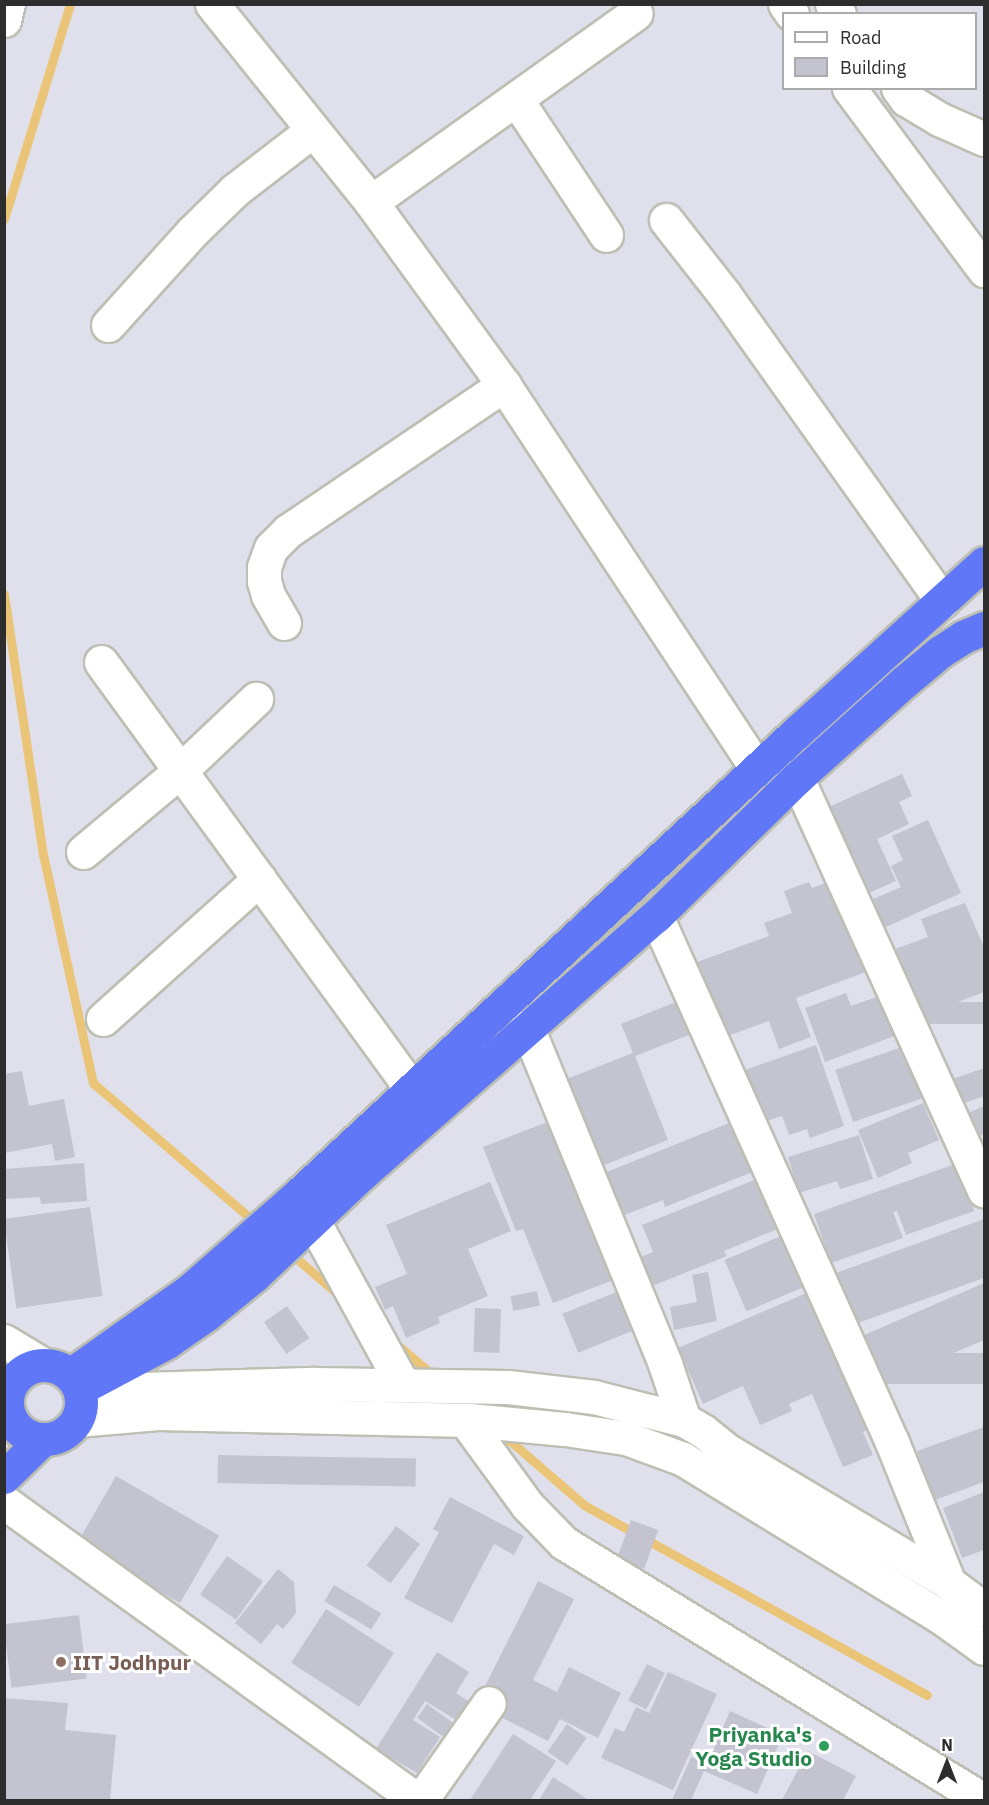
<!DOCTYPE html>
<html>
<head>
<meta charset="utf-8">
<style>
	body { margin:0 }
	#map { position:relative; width:989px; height:1805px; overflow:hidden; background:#e0e0ed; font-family:"IBM Plex Sans",sans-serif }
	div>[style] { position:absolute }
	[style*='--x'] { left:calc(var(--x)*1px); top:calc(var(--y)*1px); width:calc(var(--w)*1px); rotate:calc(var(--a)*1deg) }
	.stream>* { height:9px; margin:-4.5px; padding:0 4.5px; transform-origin:4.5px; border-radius:4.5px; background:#eac578 }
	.building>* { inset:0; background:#c4c4d0; transform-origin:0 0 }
	.roads { filter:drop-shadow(2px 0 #bdbfb3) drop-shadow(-2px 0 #bdbfb3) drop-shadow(0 2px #bdbfb3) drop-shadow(0 -2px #bdbfb3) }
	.minor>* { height:33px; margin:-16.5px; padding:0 16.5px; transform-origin:16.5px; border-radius:16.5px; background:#fff }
	.highway>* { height:33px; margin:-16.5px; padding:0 16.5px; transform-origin:16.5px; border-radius:16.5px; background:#6078f8 }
	.highway>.ring { margin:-16.5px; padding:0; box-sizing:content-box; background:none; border:33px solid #6078f8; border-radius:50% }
	.dots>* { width:16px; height:16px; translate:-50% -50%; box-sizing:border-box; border:3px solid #fff; border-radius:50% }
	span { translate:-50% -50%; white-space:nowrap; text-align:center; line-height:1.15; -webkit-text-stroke:6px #fff; paint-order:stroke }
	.education-label { font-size:21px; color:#785e54; font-weight:700 }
	.left { translate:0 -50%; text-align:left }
	.leisure-label { font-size:21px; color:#27864d; font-weight:700 }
	.right { translate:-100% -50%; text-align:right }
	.frame { position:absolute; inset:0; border:6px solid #2d2d2d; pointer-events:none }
	.legend { position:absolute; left:782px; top:12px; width:195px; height:78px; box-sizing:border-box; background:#fff; border:2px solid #ababab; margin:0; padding:8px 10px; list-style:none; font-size:18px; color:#2d2d2d }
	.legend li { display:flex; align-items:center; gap:12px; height:30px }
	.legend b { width:30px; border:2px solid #ababab }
	.north { position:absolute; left:917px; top:1733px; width:60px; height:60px; -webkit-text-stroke:4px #fff; paint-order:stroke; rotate:0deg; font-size:16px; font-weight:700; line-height:24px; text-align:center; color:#2d2d2d }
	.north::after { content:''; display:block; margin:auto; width:21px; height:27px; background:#2d2d2d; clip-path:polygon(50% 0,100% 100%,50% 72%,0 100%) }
</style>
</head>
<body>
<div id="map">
	<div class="stream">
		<i style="--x:4;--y:219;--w:225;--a:-72.9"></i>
		<i style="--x:4;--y:594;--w:263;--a:81.5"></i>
		<i style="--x:43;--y:854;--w:234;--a:77.7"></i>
		<i style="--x:93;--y:1083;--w:215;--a:40.7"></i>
		<i style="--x:289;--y:1252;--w:67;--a:40.8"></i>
		<i style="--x:394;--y:1342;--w:52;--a:40.4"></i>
		<i style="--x:501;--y:1433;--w:110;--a:40.9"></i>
		<i style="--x:584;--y:1505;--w:392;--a:29"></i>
	</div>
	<div class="building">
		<i style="clip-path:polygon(902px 774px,912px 796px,899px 802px,909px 824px,877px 839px,896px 881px,862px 896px,822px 810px)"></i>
		<i style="clip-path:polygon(928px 820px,961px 893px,877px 931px,864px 903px,901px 887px,891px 866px,903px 860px,892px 836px)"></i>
		<i style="clip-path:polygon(831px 881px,866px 972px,796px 998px,811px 1037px,779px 1049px,769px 1021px,725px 1037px,697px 962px,769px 936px,764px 923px,792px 913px,784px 891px,809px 882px,812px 888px)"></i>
		<i style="clip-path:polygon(965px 903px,984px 947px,984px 992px,913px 1019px,887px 952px,928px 937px,921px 919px)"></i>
		<i style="clip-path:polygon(846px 993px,851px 1006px,882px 995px,897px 1035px,825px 1062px,805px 1008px)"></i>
		<i style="clip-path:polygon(681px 1000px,694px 1033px,635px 1056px,668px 1140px,599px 1167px,564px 1080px,633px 1053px,621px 1024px)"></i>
		<i style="left:984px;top:1002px;width:22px;height:71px;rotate:90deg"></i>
		<i style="clip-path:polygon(816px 1045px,844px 1126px,810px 1138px,807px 1129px,789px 1135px,782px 1116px,760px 1123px,742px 1071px)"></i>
		<i style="left:908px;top:1045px;width:55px;height:77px;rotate:71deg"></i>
		<i style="clip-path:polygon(984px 1068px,984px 1096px,953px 1107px,944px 1082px)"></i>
		<i style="clip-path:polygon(22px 1071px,29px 1106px,64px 1099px,75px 1157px,55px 1161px,52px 1144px,4px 1153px,4px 1074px)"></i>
		<i style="clip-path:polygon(923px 1103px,939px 1140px,908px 1153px,912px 1163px,878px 1178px,858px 1130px)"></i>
		<i style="clip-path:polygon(984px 1106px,984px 1134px,968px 1141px,959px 1117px)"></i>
		<i style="clip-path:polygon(555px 1119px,619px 1278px,553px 1303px,523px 1229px,516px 1231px,483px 1147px)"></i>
		<i style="clip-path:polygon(739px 1119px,760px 1169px,665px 1207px,663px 1200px,622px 1216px,604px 1173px)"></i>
		<i style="clip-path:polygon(859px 1135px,873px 1179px,840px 1189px,837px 1181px,799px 1193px,788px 1157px)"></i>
		<i style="clip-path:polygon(84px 1163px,87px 1201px,41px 1204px,40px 1197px,4px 1199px,4px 1169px)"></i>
		<i style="clip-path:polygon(958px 1163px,974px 1211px,906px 1235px,897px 1211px,893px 1212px,903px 1238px,831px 1263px,814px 1214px)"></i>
		<i style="clip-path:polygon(764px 1176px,785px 1226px,724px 1251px,727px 1256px,652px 1286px,641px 1257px,653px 1252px,642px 1225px)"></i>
		<i style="clip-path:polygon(490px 1182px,511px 1231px,468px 1249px,488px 1296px,438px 1317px,440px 1323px,406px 1338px,393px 1306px,385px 1310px,375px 1287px,407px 1274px,386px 1225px)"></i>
		<i style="left:90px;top:1207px;width:90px;height:87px;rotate:82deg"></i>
		<i style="clip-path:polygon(984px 1219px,984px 1278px,855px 1324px,836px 1273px)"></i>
		<i style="left:788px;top:1233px;width:56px;height:69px;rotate:67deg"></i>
		<i style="clip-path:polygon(708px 1272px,717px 1321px,674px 1330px,670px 1307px,697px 1302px,692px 1275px)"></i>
		<i style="clip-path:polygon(984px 1283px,984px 1340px,883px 1383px,862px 1336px)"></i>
		<i style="clip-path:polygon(816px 1289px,875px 1427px,863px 1432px,873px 1455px,843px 1467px,812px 1394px,789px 1404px,792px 1411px,760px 1425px,743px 1386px,703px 1404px,678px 1348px)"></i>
		<i style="left:537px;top:1291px;width:15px;height:27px;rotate:79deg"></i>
		<i style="left:619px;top:1291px;width:42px;height:61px;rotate:68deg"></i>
		<i style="left:287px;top:1306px;width:39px;height:28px;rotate:55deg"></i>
		<i style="left:475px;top:1308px;width:26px;height:44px;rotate:2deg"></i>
		<i style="left:984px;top:1353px;width:31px;height:102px;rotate:90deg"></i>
		<i style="clip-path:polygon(984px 1427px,984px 1482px,935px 1500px,917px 1451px)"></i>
		<i style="left:218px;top:1455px;width:198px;height:28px;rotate:1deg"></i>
		<i style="left:116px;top:1476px;width:119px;height:78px;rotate:30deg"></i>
		<i style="clip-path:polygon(984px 1492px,984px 1550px,962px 1558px,943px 1508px)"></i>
		<i style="clip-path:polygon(450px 1497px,524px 1536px,514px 1555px,494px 1544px,452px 1623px,404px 1598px,439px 1532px,433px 1529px)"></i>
		<i style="left:631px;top:1520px;width:29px;height:41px;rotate:20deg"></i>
		<i style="left:396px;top:1526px;width:30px;height:49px;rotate:37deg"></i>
		<i style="left:227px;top:1556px;width:44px;height:47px;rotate:35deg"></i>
		<i style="clip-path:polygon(278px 1569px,294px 1582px,296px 1613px,283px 1629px,277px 1624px,261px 1644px,235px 1623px)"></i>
		<i style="clip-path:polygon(538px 1581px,574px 1599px,533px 1680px,557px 1692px,569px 1667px,621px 1693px,598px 1738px,560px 1719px,548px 1741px,493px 1713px,503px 1695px,485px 1686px)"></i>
		<i style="left:334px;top:1585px;width:55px;height:19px;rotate:31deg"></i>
		<i style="left:326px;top:1609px;width:81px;height:64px;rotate:33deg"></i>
		<i style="left:79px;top:1615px;width:64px;height:76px;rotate:83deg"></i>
		<i style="clip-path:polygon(437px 1652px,469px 1672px,456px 1693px,470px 1702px,458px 1721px,425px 1701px,413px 1720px,440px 1737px,417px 1773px,376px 1749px)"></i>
		<i style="left:647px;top:1664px;width:20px;height:41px;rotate:27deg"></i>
		<i style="clip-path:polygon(668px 1672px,717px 1694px,673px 1790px,601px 1758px,615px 1728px,624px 1732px,636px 1707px,649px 1713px)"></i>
		<i style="clip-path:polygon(4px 1698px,68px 1703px,65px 1730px,116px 1735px,110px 1800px,4px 1800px)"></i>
		<i style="left:427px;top:1704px;width:32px;height:17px;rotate:36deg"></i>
		<i style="clip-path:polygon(730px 1711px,783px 1735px,757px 1794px,704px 1771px,691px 1800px,672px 1800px,691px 1757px,707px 1764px)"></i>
		<i style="left:567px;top:1724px;width:24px;height:34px;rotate:35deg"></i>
		<i style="clip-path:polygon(513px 1734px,556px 1761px,530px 1800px,470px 1800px)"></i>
		<i style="clip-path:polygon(808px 1751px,856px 1776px,843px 1800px,782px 1800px)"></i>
		<i style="clip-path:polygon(553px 1777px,587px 1799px,586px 1800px,539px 1800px)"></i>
	</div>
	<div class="roads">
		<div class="minor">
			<i style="--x:212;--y:4;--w:254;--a:51.2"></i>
			<i style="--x:371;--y:202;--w:226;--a:54"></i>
			<i style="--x:504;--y:385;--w:460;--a:56.6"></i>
			<i style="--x:785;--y:4;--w:12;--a:55"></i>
			<i style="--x:832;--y:4;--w:12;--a:55"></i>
			<i style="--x:4;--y:20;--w:16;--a:-76"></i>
			<i style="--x:849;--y:88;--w:227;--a:53.4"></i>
			<i style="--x:898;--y:88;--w:14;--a:54"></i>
			<i style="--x:906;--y:99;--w:39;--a:31"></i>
			<i style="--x:939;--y:119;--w:49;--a:24"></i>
			<i style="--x:516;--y:99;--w:163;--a:56.5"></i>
			<i style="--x:371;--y:202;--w:325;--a:-35.5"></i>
			<i style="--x:666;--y:220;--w:94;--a:51.9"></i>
			<i style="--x:724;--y:294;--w:377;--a:54.6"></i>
			<i style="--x:108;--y:325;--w:125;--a:-47.9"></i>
			<i style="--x:192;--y:232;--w:60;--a:-44.3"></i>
			<i style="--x:235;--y:190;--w:98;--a:-37.6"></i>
			<i style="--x:284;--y:623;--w:32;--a:-120"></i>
			<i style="--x:268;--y:595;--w:15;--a:-106"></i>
			<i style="--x:264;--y:581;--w:14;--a:-90"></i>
			<i style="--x:264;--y:567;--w:20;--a:-70"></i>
			<i style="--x:271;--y:548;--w:24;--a:-45"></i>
			<i style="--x:288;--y:531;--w:261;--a:-34.1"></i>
			<i style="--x:101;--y:662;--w:527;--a:53.96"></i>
			<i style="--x:797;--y:778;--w:453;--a:65.6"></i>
			<i style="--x:83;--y:852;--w:126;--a:-39.9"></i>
			<i style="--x:180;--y:771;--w:105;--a:-43.5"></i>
			<i style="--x:656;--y:916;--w:577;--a:65.84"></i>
			<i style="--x:892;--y:1442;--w:152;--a:68"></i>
			<i style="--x:103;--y:1019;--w:210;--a:-41.9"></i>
			<i style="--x:527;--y:1027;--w:364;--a:67.7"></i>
			<i style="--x:665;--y:1364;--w:59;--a:71.3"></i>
			<i style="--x:312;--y:1219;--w:189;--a:61.3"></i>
			<i style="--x:4;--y:1341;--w:44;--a:31.2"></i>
			<i style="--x:4;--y:1391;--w:3;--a:18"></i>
			<i style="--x:86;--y:1401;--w:57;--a:-12.1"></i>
			<i style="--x:142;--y:1389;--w:173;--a:-1.7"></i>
			<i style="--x:315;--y:1384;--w:193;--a:0.9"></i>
			<i style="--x:508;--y:1387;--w:87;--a:6.6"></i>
			<i style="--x:594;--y:1397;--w:93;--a:14.3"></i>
			<i style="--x:684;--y:1420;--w:22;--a:30"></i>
			<i style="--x:703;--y:1431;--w:32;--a:39"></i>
			<i style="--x:728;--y:1451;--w:257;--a:30.8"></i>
			<i style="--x:949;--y:1583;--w:44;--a:36.6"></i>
			<i style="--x:77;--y:1420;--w:81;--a:-4.9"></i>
			<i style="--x:158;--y:1413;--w:311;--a:1.3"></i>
			<i style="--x:469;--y:1420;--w:96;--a:5.4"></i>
			<i style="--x:565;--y:1429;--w:62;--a:8.4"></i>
			<i style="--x:626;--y:1438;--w:61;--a:20.2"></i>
			<i style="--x:683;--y:1459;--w:303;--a:31.5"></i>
			<i style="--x:941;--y:1617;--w:53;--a:35.8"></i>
			<i style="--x:465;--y:1420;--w:105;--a:53.9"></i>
			<i style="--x:527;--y:1505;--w:53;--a:45.8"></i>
			<i style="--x:564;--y:1543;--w:492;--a:31.5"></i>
			<i style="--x:4;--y:1502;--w:509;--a:35.81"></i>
			<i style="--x:421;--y:1800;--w:118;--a:-55"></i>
		</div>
		<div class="highway">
			<i class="ring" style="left:7px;top:1365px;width:41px;height:41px"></i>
			<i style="--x:70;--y:1375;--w:147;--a:-35.3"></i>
			<i style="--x:190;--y:1290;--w:144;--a:-41.3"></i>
			<i style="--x:298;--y:1195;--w:681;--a:-42.86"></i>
			<i style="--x:797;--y:732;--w:252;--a:-42.1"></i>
			<i style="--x:81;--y:1388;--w:98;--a:-28.1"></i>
			<i style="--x:167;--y:1342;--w:47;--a:-34.7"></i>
			<i style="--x:206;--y:1315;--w:63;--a:-39.2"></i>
			<i style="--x:255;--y:1275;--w:149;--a:-43.4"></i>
			<i style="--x:363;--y:1173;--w:390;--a:-41.3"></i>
			<i style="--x:656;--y:916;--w:197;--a:-44.4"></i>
			<i style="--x:797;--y:778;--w:144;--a:-41.9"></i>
			<i style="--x:904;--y:682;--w:47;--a:-39.8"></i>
			<i style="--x:940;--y:652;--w:27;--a:-33"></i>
			<i style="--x:963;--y:637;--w:23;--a:-23"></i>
			<i style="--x:4;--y:1477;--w:54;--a:-44.3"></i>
		</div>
	</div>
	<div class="dots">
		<i style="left:61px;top:1662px;background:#8d6e63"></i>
		<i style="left:824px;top:1746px;background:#2e9e5b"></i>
	</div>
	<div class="education-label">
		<span class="left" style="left:73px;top:1662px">IIT Jodhpur</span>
	</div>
	<div class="leisure-label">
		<span class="right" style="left:812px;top:1746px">Priyanka's<br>Yoga Studio</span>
	</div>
	<div class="frame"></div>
	<ul class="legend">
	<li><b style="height:8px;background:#fff"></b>Road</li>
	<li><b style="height:16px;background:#c4c4d0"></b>Building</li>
	</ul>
	<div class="north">N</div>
</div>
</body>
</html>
